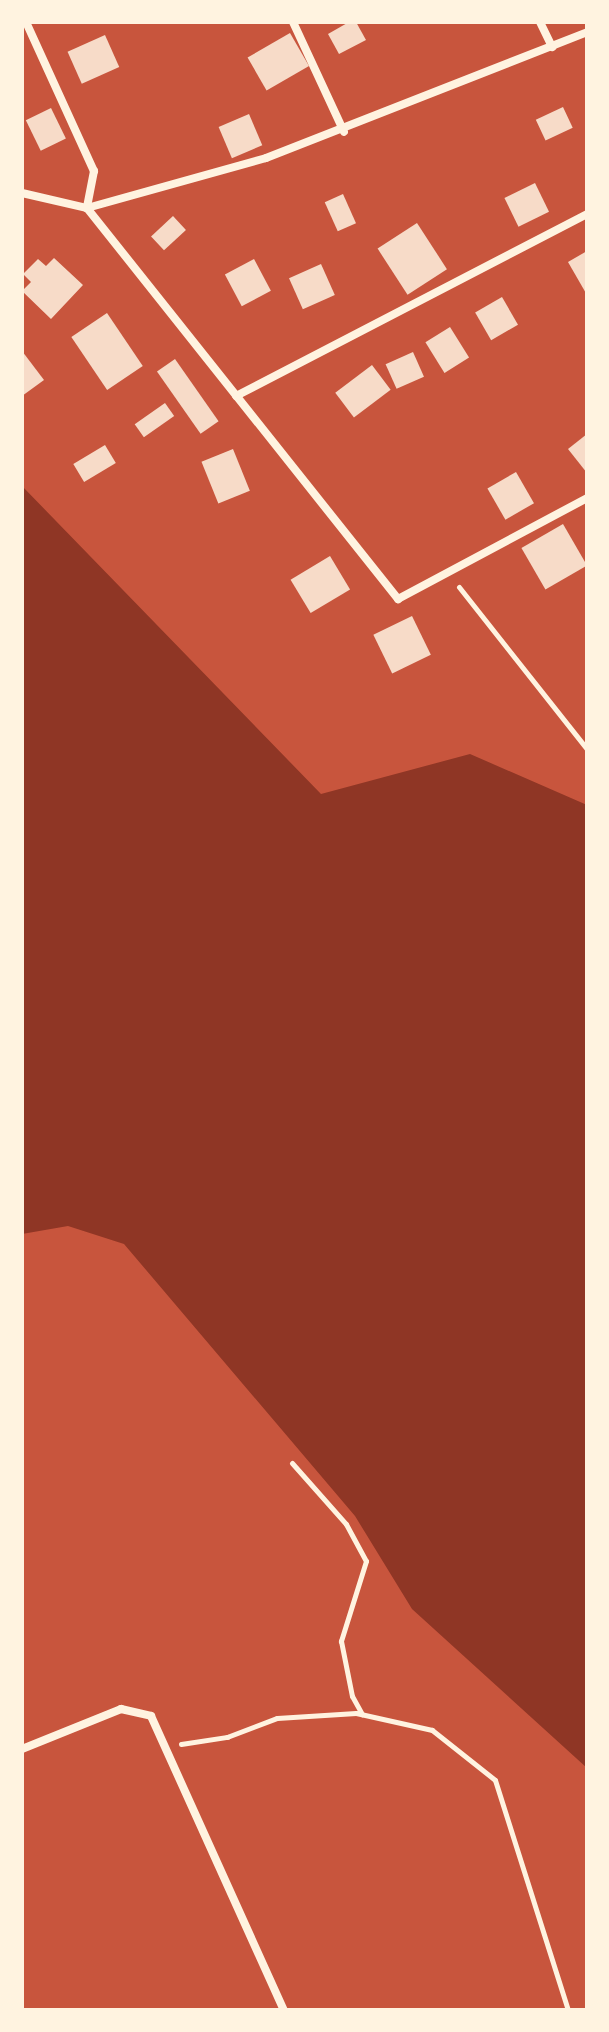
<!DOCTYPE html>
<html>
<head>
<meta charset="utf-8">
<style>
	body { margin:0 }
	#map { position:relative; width:609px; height:2032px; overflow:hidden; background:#c8553d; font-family:Georgia,serif }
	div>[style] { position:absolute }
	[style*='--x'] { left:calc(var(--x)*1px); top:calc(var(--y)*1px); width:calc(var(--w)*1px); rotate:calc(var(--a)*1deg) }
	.water>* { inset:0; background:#8f3625 }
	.building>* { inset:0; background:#f7dbc8; transform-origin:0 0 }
	.path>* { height:5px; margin:-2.5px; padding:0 2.5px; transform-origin:2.5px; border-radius:2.5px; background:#fff3e0 }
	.minor>* { height:8px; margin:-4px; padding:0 4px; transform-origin:4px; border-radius:4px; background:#fff3e0 }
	span { translate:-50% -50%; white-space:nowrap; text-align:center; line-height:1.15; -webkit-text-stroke:8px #fff3e0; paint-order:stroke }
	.frame { position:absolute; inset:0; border:24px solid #fff3e0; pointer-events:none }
</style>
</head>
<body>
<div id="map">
	<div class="water">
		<i style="clip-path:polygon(22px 486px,321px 794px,470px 754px,587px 805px,587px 1768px,412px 1609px,355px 1516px,124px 1244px,68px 1226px,22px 1234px)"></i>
	</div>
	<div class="building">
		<i style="clip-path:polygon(349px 22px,356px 22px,366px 40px,339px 54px,328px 34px)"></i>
		<i style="left:290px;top:33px;width:38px;height:49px;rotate:60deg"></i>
		<i style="left:105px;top:35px;width:35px;height:41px;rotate:66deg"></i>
		<i style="left:563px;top:107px;width:23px;height:30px;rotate:65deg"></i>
		<i style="left:51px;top:108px;width:34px;height:28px;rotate:64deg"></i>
		<i style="left:249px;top:114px;width:34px;height:33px;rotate:67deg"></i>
		<i style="left:535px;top:183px;width:32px;height:34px;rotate:64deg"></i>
		<i style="left:343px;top:194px;width:32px;height:20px;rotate:66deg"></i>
		<i style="left:173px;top:216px;width:19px;height:30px;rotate:47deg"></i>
		<i style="left:417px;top:223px;width:55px;height:47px;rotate:57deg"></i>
		<i style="clip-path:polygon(587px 251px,587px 295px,568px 262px)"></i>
		<i style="clip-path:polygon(54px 258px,83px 285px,51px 319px,22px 291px,31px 282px,23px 274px,38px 259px,46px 266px)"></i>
		<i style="left:254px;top:259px;width:36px;height:33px;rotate:62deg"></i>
		<i style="left:321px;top:264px;width:34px;height:35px;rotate:66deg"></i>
		<i style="left:502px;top:297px;width:32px;height:31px;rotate:60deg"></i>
		<i style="left:107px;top:313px;width:64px;height:43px;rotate:56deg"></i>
		<i style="left:450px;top:327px;width:36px;height:29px;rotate:58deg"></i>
		<i style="clip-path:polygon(22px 351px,44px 380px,22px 396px)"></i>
		<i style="left:413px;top:352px;width:27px;height:30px;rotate:66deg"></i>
		<i style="left:175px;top:359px;width:76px;height:22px;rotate:55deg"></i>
		<i style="left:372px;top:365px;width:31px;height:46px;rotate:53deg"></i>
		<i style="left:165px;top:403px;width:16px;height:37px;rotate:55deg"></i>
		<i style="clip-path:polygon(587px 434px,587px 473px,568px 449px)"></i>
		<i style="left:105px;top:445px;width:21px;height:37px;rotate:59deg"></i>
		<i style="left:233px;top:449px;width:45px;height:34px;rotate:68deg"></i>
		<i style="left:516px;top:472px;width:36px;height:33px;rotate:60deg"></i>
		<i style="left:563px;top:524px;width:48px;height:48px;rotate:60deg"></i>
		<i style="left:330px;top:556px;width:39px;height:46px;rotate:59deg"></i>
		<i style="left:412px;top:616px;width:43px;height:43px;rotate:64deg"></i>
	</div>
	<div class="path">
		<i style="--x:459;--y:587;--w:206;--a:51.7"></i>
		<i style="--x:292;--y:1463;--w:81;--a:48.5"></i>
		<i style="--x:346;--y:1524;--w:42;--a:61.6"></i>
		<i style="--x:366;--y:1561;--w:84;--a:107.4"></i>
		<i style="--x:341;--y:1641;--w:56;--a:78.7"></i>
		<i style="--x:352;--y:1696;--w:21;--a:61"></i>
		<i style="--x:181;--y:1744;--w:47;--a:-8.7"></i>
		<i style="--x:227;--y:1737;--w:53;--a:-20.8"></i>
		<i style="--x:277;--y:1718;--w:79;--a:-3.6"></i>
		<i style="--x:356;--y:1713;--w:78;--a:12.6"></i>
		<i style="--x:432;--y:1730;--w:80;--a:38.4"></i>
		<i style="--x:495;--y:1780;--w:241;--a:72.4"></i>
	</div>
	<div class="minor">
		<i style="--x:26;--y:22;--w:164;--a:65.5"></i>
		<i style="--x:94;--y:171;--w:38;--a:101"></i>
		<i style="--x:293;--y:22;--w:121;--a:65.1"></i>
		<i style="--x:540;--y:22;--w:28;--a:64"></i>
		<i style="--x:22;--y:193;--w:67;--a:13"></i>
		<i style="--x:87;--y:208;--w:186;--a:-15.6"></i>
		<i style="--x:266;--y:158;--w:345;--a:-21.4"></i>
		<i style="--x:87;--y:208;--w:500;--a:51.5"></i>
		<i style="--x:398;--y:599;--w:214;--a:-28.1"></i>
		<i style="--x:236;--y:396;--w:395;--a:-27.4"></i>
		<i style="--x:22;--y:1749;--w:107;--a:-22"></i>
		<i style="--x:121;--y:1709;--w:31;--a:13"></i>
		<i style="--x:151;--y:1716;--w:323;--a:65.7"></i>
	</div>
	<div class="frame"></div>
</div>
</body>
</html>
